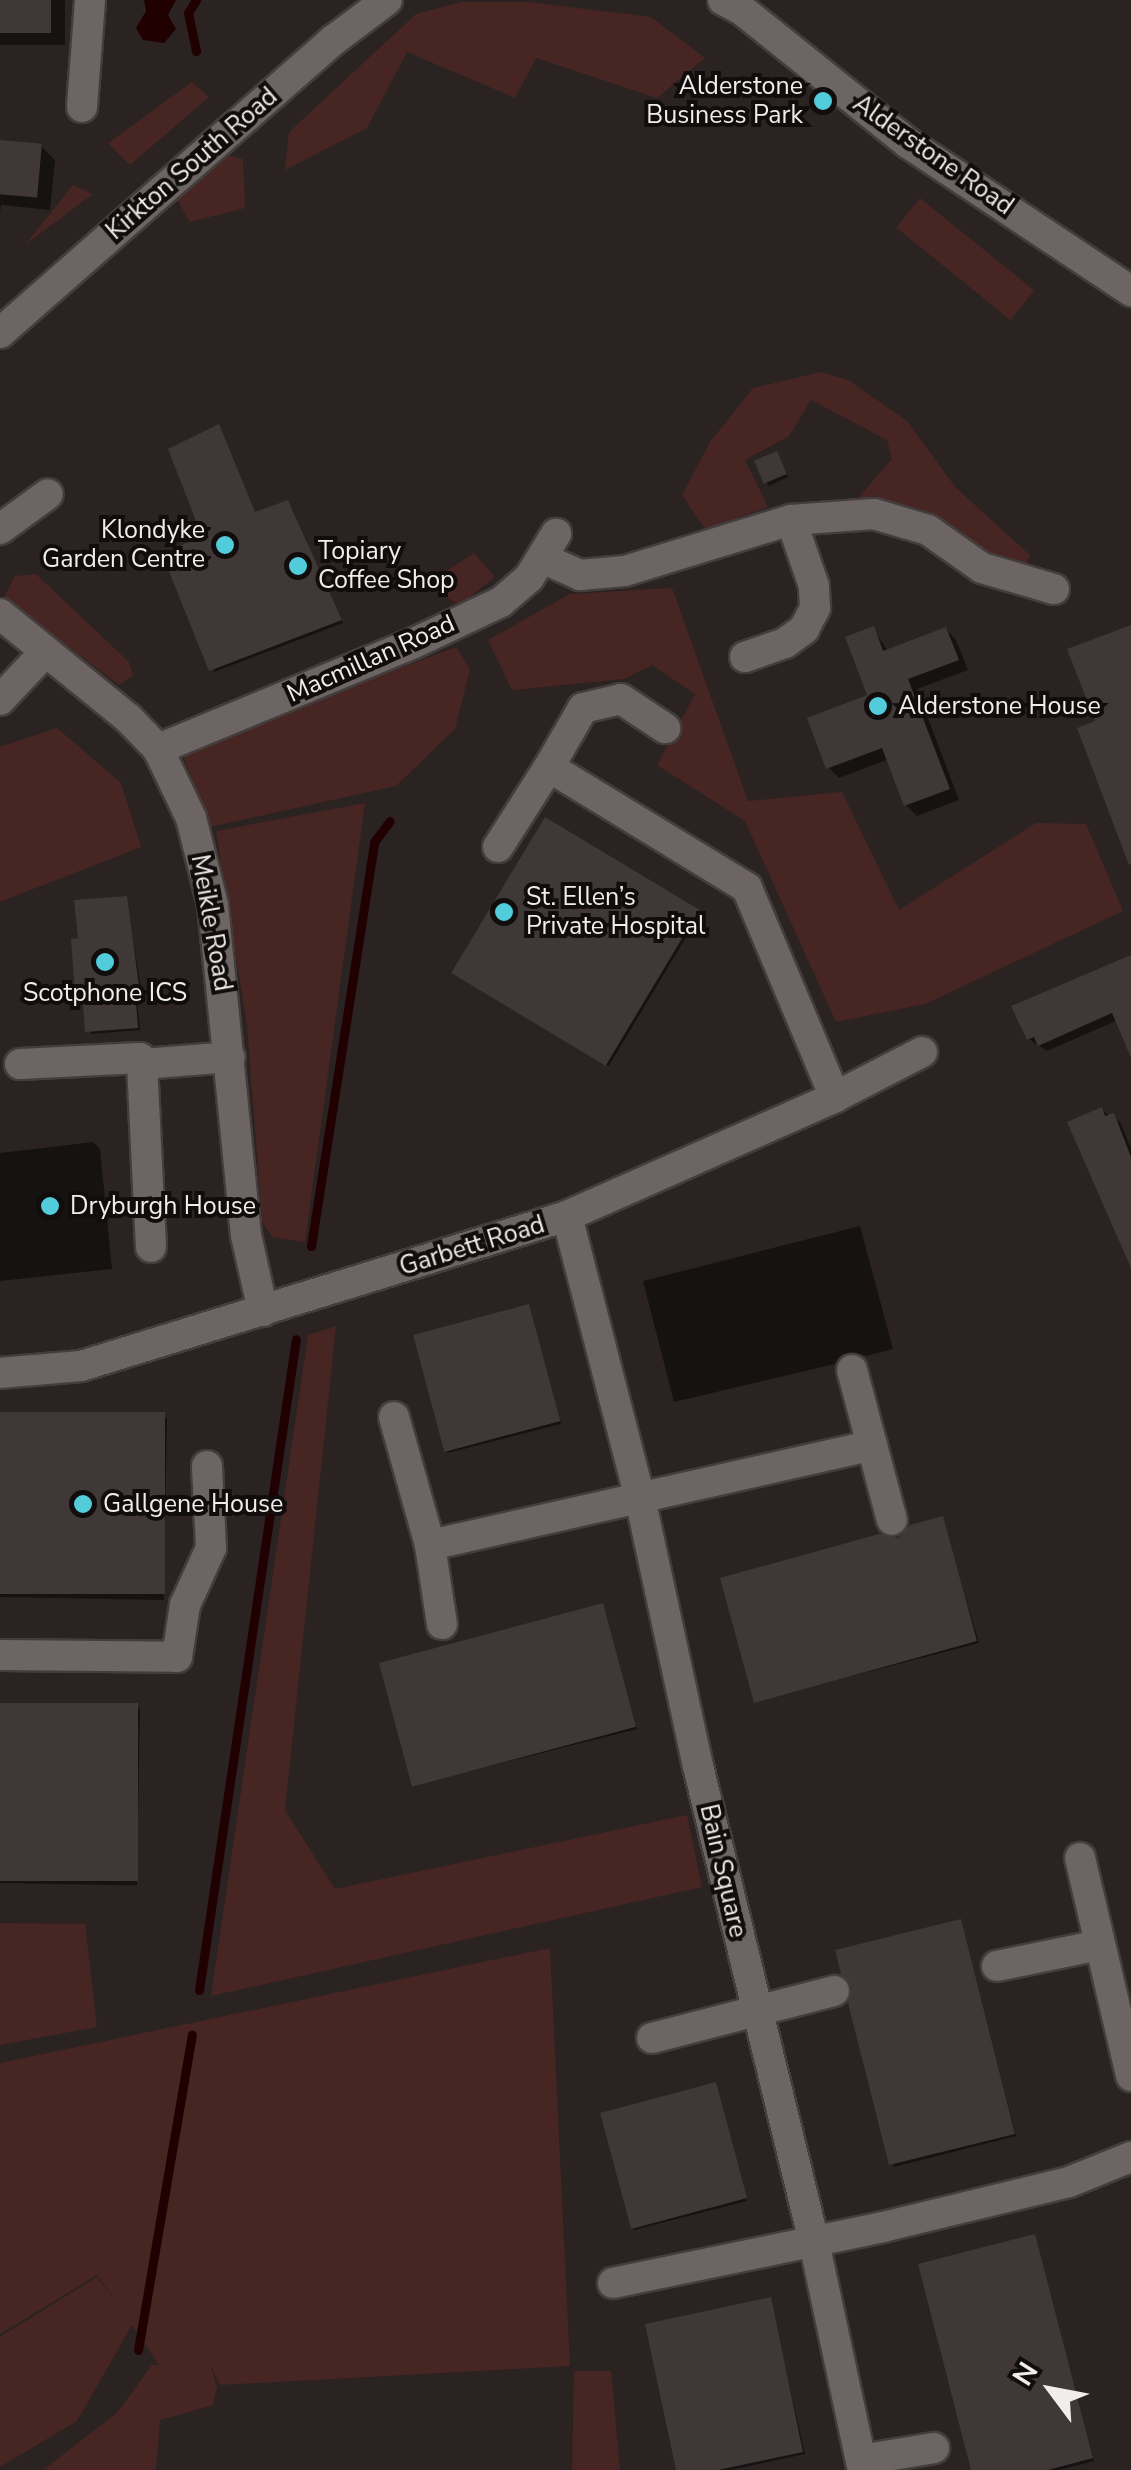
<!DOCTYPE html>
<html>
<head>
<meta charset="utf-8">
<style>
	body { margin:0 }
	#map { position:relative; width:1131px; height:2470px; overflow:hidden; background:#2a2322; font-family:"Nunito Sans",sans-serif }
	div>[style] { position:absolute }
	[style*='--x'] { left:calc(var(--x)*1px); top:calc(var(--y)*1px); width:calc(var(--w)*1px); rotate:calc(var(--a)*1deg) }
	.green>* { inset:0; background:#472522; transform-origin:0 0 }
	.water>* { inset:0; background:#200000 }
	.shadow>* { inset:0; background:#0007; transform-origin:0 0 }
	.stream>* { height:9px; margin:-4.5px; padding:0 4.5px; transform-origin:4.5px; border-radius:4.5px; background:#200000 }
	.building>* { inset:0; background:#403837; transform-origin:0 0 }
	.roads { filter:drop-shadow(2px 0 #433e3d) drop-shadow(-2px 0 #433e3d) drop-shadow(0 2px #433e3d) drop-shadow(0 -2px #433e3d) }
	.minor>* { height:30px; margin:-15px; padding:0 15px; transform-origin:15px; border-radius:15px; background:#6d6564 }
	.dots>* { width:28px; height:28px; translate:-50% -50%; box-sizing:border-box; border:5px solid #100d0c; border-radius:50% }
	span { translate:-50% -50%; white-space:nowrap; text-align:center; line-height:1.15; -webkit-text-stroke:8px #100d0c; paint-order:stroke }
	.poi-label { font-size:25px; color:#f2eded }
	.right { translate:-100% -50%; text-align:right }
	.left { translate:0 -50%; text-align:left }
	.street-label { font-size:25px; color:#f2eded }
	.north { position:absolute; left:1001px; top:2340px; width:100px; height:100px; -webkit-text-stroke:8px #100d0c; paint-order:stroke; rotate:302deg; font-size:28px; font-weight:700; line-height:40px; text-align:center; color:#f2eded }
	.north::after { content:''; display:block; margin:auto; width:35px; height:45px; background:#f2eded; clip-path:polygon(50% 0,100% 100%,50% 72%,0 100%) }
</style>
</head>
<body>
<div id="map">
	<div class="green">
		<i style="clip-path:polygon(462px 2px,528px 2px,651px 17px,705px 58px,657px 98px,536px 58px,515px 98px,407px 52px,367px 128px,285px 170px,289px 132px,416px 14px)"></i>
		<i style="clip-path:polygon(192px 82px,209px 97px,130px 165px,108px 143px)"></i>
		<i style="clip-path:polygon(228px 155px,243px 159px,245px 208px,190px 222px,177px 199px)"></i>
		<i style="clip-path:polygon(73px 185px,93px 194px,25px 245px)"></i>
		<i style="left:920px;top:198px;width:147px;height:38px;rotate:39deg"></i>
		<i style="clip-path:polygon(821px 372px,848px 380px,907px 421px,956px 488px,1030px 555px,1023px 571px,991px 559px,937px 521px,885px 501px,853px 504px,892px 459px,887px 440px,811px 400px,789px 436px,745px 460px,768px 507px,705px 529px,682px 495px,710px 442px,753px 388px)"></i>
		<i style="clip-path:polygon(474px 553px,495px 577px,459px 605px,426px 584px)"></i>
		<i style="clip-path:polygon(36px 574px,129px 662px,133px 675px,119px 685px,4px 598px,15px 576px)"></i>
		<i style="clip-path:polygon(672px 588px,748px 801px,842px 792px,899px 910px,1036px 823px,1086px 824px,1123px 911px,925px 1004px,836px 1022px,745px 821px,657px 765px,695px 694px,652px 665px,624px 679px,512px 690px,488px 640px,570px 594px)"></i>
		<i style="clip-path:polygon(456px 647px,470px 669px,455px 729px,396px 786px,210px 827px,181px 750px)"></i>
		<i style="clip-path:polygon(57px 728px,121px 783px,141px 847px,0 902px,0 747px)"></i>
		<i style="clip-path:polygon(365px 803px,305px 1242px,272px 1237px,262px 1221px,247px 1025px,216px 831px)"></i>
		<i style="clip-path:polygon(336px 1326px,285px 1810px,335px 1889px,687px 1815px,702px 1887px,211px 1996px,308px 1335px)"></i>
		<i style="clip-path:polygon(0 1923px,85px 1924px,97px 2027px,0 2045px)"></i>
		<i style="clip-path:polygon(550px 1948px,570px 2366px,220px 2385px,209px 2362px,217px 2387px,213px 2405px,160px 2420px,156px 2470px,43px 2470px,117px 2413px,152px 2365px,159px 2365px,132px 2325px,77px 2421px,0 2467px,0 2337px,97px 2277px,118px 2304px,97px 2275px,0 2334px,0 2063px)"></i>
		<i style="clip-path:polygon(574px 2371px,611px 2371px,620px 2470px,572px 2470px)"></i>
	</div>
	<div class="water">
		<i style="clip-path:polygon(144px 0,176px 0,168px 15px,176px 29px,164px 43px,143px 40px,136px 28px,146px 11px)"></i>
	</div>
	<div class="shadow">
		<i style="left:0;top:0;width:65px;height:45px"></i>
		<i style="clip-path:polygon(0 142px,41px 146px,55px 160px,50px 210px,1px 205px,0 214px)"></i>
		<i style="clip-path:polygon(779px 457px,788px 477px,769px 486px,767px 483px)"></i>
		<i style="clip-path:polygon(291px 506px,343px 623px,214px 672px,256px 515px)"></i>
		<i style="clip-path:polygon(873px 629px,888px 651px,946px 629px,956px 640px,968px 670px,917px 689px,959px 800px,917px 816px,906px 805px,889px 759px,839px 778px,828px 767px,870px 696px)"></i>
		<i style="left:546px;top:821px;width:180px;height:178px;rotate:31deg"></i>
		<i style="clip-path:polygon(126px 899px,141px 988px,136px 989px,140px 1030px,91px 1034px,85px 993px,78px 990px,80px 941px)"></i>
		<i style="clip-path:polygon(1131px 958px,1131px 1022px,1118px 1020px,1047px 1051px,1029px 1039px)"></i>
		<i style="clip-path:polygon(1101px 1110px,1120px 1122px,1131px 1148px,1131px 1266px)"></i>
		<i style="clip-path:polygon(93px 1142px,100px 1149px,112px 1269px,0 1281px,0 1153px)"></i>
		<i style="clip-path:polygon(860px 1226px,893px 1349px,866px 1356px,852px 1353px,839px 1363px,674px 1402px,643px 1281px)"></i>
		<i style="clip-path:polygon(529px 1306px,561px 1424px,448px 1453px,446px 1451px)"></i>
		<i style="left:0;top:1415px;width:167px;height:182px;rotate:1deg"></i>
		<i style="clip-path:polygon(942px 1519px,979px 1643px,756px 1701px,899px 1540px)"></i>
		<i style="clip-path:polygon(603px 1606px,637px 1729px,414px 1785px)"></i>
		<i style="left:0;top:1706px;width:140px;height:177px;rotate:1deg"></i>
		<i style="clip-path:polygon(961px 1922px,1016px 2136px,894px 2167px,855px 1987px)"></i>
		<i style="clip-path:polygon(715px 2085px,747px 2201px,634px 2230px,631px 2227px)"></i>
		<i style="clip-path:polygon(1034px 2236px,1094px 2461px,1059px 2470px,974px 2470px)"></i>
		<i style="clip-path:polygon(770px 2300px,805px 2454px,731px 2470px,679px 2470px)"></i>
	</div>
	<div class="stream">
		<i style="--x:196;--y:0;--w:15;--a:122"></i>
		<i style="--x:188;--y:13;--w:39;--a:78"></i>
		<i style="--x:311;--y:1246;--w:409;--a:-81.1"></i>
		<i style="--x:374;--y:842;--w:26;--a:-53"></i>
		<i style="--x:199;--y:1990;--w:658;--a:-81.53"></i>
		<i style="--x:138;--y:2350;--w:320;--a:-80.3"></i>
	</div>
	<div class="building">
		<i style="left:0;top:0;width:51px;height:33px"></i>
		<i style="left:0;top:140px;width:42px;height:54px;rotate:5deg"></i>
		<i style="clip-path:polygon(219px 424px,255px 512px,288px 500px,342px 620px,209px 671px,162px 554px,202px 536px,168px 449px)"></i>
		<i style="left:777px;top:451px;width:25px;height:25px;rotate:67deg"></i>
		<i style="clip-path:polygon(1131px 625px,1131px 864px,1129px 865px,1077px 728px,1095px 721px,1067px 649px)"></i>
		<i style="clip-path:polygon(874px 626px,883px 651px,946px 627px,959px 660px,908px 679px,950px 789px,904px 806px,882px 748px,826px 769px,807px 718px,867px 695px,845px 637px)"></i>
		<i style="left:545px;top:817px;width:180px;height:182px;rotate:31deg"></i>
		<i style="clip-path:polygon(127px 896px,139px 986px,135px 987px,138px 1028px,85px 1032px,82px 991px,75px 991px,71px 939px,78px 938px,74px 900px)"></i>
		<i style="clip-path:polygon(1131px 955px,1131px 1058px,1112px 1013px,1038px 1046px,1034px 1037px,1027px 1040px,1011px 1006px)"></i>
		<i style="clip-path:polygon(1102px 1107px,1105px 1116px,1114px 1113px,1131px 1157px,1131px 1268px,1067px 1122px)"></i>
		<i style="left:529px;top:1304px;width:121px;height:120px;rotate:75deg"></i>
		<i style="left:165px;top:1412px;width:182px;height:165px;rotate:90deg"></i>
		<i style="clip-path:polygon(943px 1516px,977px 1641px,754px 1703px,720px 1578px,879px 1534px,898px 1538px,910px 1525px)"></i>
		<i style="left:603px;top:1603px;width:128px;height:232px;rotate:75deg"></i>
		<i style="left:0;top:1703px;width:138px;height:178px"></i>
		<i style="clip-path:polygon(961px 1919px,1015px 2134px,889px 2165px,848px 2003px,852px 1987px,841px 1974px,835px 1950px)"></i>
		<i style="left:716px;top:2082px;width:120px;height:120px;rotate:75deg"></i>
		<i style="clip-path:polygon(1035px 2234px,1093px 2458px,1048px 2470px,971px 2470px,918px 2264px)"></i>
		<i style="clip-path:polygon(771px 2297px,803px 2452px,718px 2470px,676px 2470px,645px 2324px)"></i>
	</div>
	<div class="roads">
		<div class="minor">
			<i style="--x:723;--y:0;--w:21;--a:28"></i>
			<i style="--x:742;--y:10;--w:213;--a:38.7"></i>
			<i style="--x:908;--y:143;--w:268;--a:33.6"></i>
			<i style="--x:82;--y:107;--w:107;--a:-85.7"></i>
			<i style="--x:0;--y:333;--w:446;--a:-41.3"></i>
			<i style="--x:335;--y:39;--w:65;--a:-36.9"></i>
			<i style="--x:0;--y:529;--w:59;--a:-36.1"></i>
			<i style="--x:542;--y:558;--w:42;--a:24.1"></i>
			<i style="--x:580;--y:575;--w:45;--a:-5.1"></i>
			<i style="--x:625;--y:571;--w:174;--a:-17.1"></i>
			<i style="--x:791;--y:520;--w:83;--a:-4.1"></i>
			<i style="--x:874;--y:514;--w:56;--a:16.5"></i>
			<i style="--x:928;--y:530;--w:66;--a:35.1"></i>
			<i style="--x:982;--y:568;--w:75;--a:16.3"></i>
			<i style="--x:0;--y:614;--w:165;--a:39.1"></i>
			<i style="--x:128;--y:718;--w:43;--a:45.9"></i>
			<i style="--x:158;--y:749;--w:76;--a:64.4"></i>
			<i style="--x:191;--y:818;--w:90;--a:75.8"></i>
			<i style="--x:213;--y:905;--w:332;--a:84.3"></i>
			<i style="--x:246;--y:1235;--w:78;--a:77.4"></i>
			<i style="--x:745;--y:657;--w:42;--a:-19.3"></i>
			<i style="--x:785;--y:643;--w:24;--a:-36"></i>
			<i style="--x:804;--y:629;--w:24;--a:-62"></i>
			<i style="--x:815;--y:608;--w:22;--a:-93"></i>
			<i style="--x:814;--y:586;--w:70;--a:-109.2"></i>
			<i style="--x:0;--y:700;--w:66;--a:-46.8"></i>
			<i style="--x:158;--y:749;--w:275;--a:-22.5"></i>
			<i style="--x:412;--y:644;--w:98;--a:-25.3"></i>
			<i style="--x:501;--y:602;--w:37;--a:-41"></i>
			<i style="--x:529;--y:578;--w:52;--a:-58.5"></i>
			<i style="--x:549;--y:767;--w:68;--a:-60"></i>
			<i style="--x:583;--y:708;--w:39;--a:-13"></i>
			<i style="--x:621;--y:699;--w:53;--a:33.4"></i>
			<i style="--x:498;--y:847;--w:95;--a:-57.5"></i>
			<i style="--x:549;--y:767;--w:232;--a:31.4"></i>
			<i style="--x:747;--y:888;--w:227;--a:67.2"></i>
			<i style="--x:20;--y:1064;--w:120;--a:-2.9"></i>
			<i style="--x:140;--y:1058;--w:6;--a:72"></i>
			<i style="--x:567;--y:1216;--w:291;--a:75.5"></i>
			<i style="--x:640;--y:1498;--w:274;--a:77.8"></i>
			<i style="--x:698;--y:1766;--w:490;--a:76.3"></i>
			<i style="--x:814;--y:2242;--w:233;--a:77.9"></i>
			<i style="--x:151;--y:1247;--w:183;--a:-92.8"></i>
			<i style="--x:142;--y:1064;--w:88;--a:-4.5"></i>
			<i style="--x:852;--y:1370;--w:155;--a:75.1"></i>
			<i style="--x:0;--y:1373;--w:81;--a:-4.9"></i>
			<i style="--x:81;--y:1366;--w:509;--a:-17.15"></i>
			<i style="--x:567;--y:1216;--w:293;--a:-23.9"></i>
			<i style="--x:835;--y:1097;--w:98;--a:-27.3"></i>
			<i style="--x:394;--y:1417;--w:133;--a:74.3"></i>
			<i style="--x:430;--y:1545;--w:80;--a:81.4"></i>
			<i style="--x:430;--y:1545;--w:453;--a:-12.7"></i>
			<i style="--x:0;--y:1655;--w:177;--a:0.6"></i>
			<i style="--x:177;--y:1657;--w:53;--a:-81.3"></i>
			<i style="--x:185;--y:1605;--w:63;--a:-65.5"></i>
			<i style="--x:211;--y:1548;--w:82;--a:-92.8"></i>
			<i style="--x:1080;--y:1858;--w:224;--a:76.8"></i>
			<i style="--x:997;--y:1966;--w:104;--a:-11.6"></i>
			<i style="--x:652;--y:2038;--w:188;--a:-14.5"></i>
			<i style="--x:613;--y:2283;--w:276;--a:-11.7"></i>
			<i style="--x:883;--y:2227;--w:191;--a:-13.6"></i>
			<i style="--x:1069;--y:2182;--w:67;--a:-22"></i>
			<i style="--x:861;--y:2460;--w:74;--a:-9.3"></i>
		</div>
	</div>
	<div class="dots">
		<i style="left:823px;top:101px;background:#52cbda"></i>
		<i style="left:225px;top:545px;background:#52cbda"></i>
		<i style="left:298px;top:566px;background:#52cbda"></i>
		<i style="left:878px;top:706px;background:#52cbda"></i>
		<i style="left:504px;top:912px;background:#52cbda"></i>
		<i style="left:105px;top:962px;background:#52cbda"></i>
		<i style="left:50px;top:1206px;background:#52cbda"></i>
		<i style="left:83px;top:1504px;background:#52cbda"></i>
	</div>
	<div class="poi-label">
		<span class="right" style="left:803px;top:101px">Alderstone<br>Business Park</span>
		<span class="right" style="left:205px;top:545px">Klondyke<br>Garden Centre</span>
		<span class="left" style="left:318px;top:566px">Topiary<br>Coffee Shop</span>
		<span class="left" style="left:898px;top:706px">Alderstone House</span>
		<span class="left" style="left:526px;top:912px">St. Ellen’s<br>Private Hospital</span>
		<span style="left:105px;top:993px">Scotphone ICS</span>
		<span class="left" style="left:70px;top:1206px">Dryburgh House</span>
		<span class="left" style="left:103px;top:1504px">Gallgene House</span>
	</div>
	<div class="street-label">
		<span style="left:933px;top:155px;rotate:35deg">Alderstone Road</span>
		<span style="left:192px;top:164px;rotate:-41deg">Kirkton South Road</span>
		<span style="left:371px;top:659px;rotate:-24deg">Macmillan Road</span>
		<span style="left:211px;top:923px;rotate:80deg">Meikle Road</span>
		<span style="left:472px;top:1246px;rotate:-17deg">Garbett Road</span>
		<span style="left:723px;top:1871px;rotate:77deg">Bain Square</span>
	</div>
	<div class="north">N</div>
</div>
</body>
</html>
